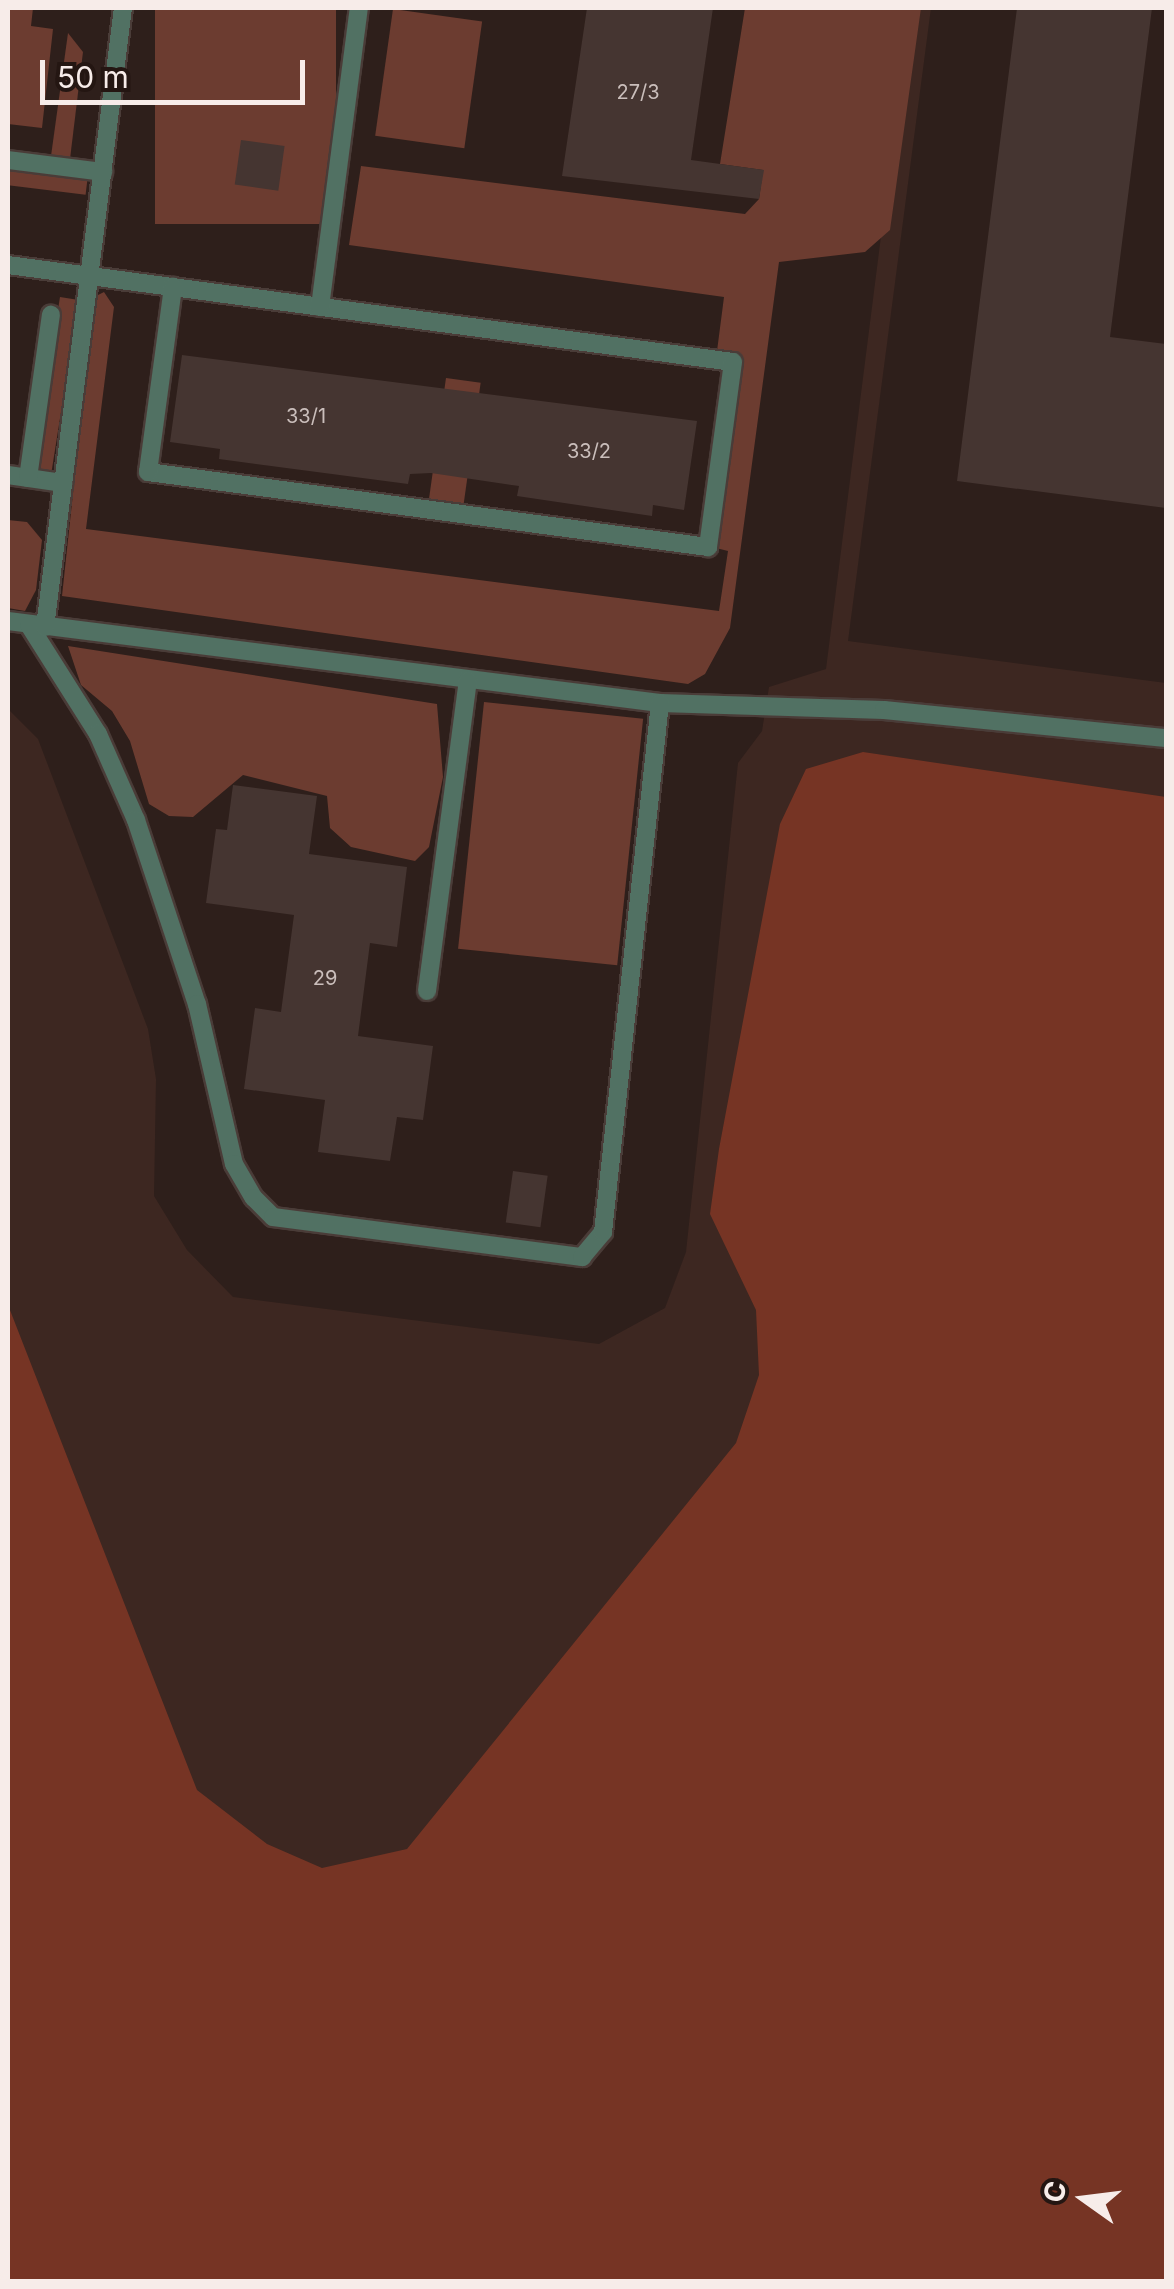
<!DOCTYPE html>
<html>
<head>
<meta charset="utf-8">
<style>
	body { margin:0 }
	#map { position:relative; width:1174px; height:2289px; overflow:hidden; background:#2e1f1b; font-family:Inter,sans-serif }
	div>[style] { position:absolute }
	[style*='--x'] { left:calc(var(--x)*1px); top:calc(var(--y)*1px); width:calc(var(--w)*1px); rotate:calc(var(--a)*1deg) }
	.built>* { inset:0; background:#3d2721 }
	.green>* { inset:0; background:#6c3c30; transform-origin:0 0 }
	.forest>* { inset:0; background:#763424 }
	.building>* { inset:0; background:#453531; transform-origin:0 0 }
	.roads { filter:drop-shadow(2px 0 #4a3c38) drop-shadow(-2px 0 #4a3c38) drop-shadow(0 2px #4a3c38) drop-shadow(0 -2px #4a3c38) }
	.service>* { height:18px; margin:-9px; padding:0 9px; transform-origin:9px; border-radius:9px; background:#517163 }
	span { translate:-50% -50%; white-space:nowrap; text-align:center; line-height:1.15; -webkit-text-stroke:9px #241612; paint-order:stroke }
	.number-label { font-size:20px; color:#cabebb }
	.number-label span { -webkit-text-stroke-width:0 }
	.frame { position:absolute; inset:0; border:10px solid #f7ece9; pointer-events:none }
	.north { position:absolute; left:1034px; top:2149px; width:100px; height:100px; -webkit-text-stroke:8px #241612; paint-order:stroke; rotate:284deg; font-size:28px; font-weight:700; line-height:40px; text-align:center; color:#f7ece9 }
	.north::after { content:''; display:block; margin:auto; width:35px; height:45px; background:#f7ece9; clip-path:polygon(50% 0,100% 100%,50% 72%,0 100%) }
	.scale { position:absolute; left:40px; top:60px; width:265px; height:45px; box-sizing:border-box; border:5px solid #f7ece9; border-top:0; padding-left:12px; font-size:30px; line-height:35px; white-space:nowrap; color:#f7ece9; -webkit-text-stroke:8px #241612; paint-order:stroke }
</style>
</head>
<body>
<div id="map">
	<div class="built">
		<i style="clip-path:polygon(910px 8px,931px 8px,848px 641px,1166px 683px,1166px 2281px,8px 2281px,8px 709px,38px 739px,148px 1029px,156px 1079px,154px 1196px,187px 1250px,233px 1297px,599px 1344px,665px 1308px,686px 1252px,738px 763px,762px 731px,769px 687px,826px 669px)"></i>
	</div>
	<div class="green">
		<i style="clip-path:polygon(10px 8px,33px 8px,31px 26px,53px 29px,42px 128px,8px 124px)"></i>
		<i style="left:155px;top:8px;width:181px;height:216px"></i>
		<i style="clip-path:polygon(745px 8px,921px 8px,890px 230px,865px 252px,779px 262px,730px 628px,705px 674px,688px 684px,62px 596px,94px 297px,104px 292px,114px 307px,86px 529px,719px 611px,728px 551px,716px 548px,741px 355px,717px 351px,724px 297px,349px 245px,361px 166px,745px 214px,759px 199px,763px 170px,720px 164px)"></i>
		<i style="left:393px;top:9px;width:90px;height:128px;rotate:8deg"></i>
		<i style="clip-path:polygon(68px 33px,83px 52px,70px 159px,51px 156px)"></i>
		<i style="left:8px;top:170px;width:80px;height:15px;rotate:7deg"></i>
		<i style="left:60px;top:297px;width:19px;height:174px;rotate:9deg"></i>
		<i style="left:446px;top:378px;width:35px;height:127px;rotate:8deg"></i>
		<i style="clip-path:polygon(8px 520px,27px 522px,42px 540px,36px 590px,25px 611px,8px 608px)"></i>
		<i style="clip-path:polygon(68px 646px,437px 704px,443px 777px,429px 847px,415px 861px,351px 847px,330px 828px,327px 796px,243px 775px,193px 817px,169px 816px,149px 804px,130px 741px,112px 711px,81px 685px)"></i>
		<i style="left:484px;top:702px;width:160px;height:248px;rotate:6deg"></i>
	</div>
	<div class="forest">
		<i style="clip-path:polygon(863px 752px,1166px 797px,1166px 2281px,8px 2281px,8px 1305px,197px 1790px,267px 1844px,322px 1868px,407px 1849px,736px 1443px,759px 1375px,756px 1310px,710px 1214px,719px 1149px,780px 824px,806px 769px)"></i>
	</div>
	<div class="building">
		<i style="clip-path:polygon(587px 8px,713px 8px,691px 160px,764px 170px,759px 199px,562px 176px)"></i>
		<i style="clip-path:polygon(1017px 8px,1152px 8px,1110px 337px,1166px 344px,1166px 508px,957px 481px)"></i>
		<i style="left:241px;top:140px;width:44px;height:45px;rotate:8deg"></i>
		<i style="clip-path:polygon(182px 355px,697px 421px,684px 510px,653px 505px,652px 516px,517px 496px,519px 486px,431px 473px,410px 474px,408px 484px,219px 459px,220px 449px,170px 442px)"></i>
		<i style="clip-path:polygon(233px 785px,317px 796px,309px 854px,407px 867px,397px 947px,370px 943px,358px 1036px,433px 1046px,423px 1120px,397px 1117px,390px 1161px,318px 1152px,325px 1100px,244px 1089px,255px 1008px,281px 1012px,294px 915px,206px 903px,216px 829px,227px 830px)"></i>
		<i style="left:513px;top:1171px;width:35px;height:52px;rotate:8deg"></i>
	</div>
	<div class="roads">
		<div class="service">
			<i style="--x:8;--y:160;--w:96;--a:7.2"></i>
			<i style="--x:8;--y:265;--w:731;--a:7.62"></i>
			<i style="--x:733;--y:362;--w:187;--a:97.7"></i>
			<i style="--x:708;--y:547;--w:565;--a:-172.37"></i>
			<i style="--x:148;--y:472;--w:187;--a:-82.3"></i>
			<i style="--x:320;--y:307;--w:302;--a:-82.6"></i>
			<i style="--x:8;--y:475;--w:56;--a:8.3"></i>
			<i style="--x:28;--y:478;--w:165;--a:-82"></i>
			<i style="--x:8;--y:621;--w:657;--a:7.17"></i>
			<i style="--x:660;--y:703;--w:224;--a:1.8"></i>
			<i style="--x:884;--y:710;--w:283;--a:5.7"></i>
			<i style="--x:29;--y:625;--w:129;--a:57.7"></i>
			<i style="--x:98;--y:734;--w:94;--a:66.2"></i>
			<i style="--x:136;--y:820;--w:194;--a:71.7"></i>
			<i style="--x:197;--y:1004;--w:164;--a:77"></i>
			<i style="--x:234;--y:1164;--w:39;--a:60"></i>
			<i style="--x:254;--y:1198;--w:27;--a:45"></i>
			<i style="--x:273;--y:1217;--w:312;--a:7.4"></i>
			<i style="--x:582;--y:1257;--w:33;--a:-50"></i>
			<i style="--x:603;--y:1232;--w:532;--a:-83.85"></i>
			<i style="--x:45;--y:627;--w:624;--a:-82.82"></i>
			<i style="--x:427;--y:991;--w:313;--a:-82.5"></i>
		</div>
	</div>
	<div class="number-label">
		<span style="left:638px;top:92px">27/3</span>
		<span style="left:306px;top:416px">33/1</span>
		<span style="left:589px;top:451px">33/2</span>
		<span style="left:325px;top:978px">29</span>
	</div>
	<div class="frame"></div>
	<div class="north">С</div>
	<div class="scale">50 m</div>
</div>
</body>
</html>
